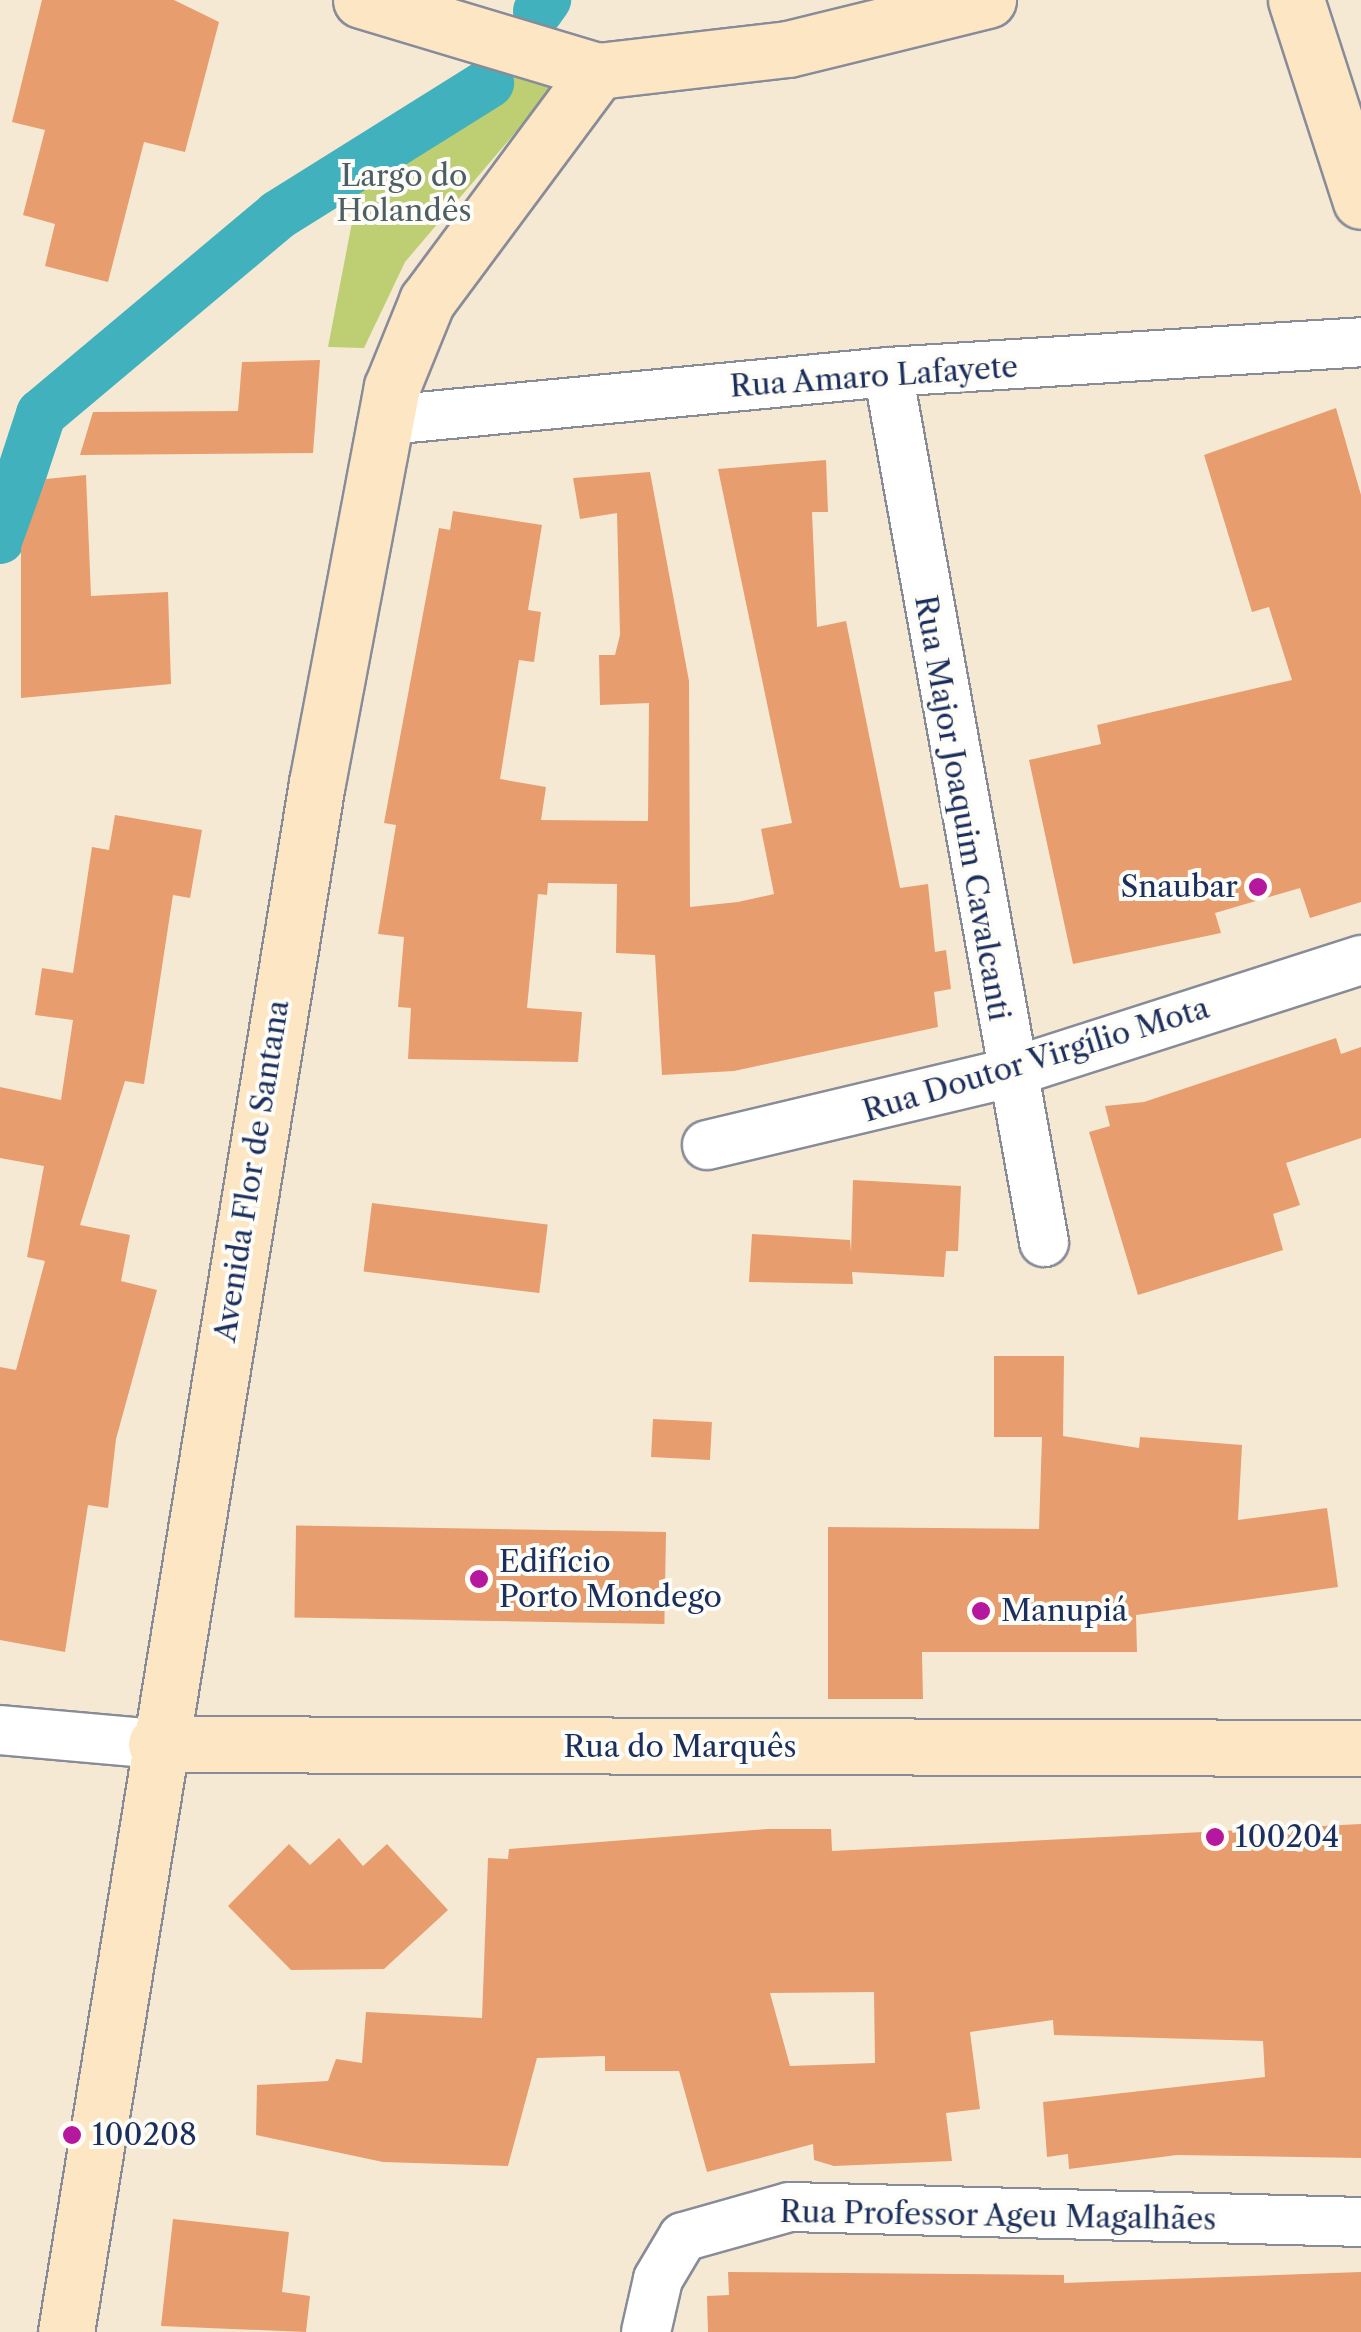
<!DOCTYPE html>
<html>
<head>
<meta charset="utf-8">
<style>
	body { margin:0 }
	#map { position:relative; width:1361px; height:2332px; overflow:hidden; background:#f5e9d4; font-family:"Libre Caslon Text",serif }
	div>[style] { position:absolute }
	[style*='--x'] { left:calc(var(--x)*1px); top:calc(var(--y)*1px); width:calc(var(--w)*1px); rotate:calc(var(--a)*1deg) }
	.green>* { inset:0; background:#bdcf72 }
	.canal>* { height:50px; margin:-25px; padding:0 25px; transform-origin:25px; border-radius:25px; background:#42b1be }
	.building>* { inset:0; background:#e89d6e; transform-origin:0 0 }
	.roads { filter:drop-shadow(2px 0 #888c99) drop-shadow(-2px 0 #888c99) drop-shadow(0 2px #888c99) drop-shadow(0 -2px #888c99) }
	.street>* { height:48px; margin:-24px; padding:0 24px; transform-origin:24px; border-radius:24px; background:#fff }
	.secondary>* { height:55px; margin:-27.5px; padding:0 27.5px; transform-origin:27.5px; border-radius:27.5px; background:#fce6c4 }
	.dots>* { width:28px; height:28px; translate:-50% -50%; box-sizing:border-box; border:5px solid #fdfcf7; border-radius:50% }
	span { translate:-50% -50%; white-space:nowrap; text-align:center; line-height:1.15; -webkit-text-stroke:8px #fdfcf7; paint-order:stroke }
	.park-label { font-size:30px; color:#4c5f64 }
	.street-label { font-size:30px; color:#1b2f5e }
	.poi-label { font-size:30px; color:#1b2f5e }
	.right { translate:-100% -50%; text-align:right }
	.left { translate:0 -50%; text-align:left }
</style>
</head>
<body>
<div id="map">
	<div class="green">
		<i style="clip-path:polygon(509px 63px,549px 84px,548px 94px,405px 262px,364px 348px,328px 347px,363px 165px,477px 98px)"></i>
	</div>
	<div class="canal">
		<i style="--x:538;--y:11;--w:14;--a:-54"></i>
		<i style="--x:0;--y:539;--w:132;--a:-71.8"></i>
		<i style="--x:41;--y:414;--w:309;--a:-40"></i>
		<i style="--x:278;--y:215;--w:249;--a:-32"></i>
	</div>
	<div class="building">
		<i style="clip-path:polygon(42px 0,174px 0,219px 22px,185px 152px,144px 142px,108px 282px,45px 266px,55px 224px,23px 215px,45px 130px,12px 122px)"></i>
		<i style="clip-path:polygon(320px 360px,313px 453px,80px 455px,93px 412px,238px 411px,242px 362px)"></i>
		<i style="clip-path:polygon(1336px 408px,1361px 495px,1361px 902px,1310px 918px,1300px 888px,1215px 913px,1221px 933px,1073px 964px,1029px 760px,1101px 744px,1097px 725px,1292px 680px,1269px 607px,1252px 612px,1204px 455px)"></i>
		<i style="clip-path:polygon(826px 460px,828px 512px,812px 512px,817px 627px,846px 621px,900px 888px,928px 884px,935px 952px,946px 950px,951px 989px,934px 992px,938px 1027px,734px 1071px,662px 1075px,655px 955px,616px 953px,617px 884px,548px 883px,547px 895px,538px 894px,527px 1008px,582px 1012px,578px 1062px,408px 1059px,411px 1008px,398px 1007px,404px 937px,378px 934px,396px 825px,384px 823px,439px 528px,450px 530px,453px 511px,542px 525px,528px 610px,541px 612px,534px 662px,519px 660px,500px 779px,546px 787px,541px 820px,648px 821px,649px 703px,600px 705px,599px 655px,615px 655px,620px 635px,617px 513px,580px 519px,573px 478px,650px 472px,689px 681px,690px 907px,738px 902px,774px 894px,761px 829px,792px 823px,718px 469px)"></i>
		<i style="clip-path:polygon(86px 475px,91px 596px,168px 592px,171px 684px,21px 698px,21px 548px,46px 479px)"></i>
		<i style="clip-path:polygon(115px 815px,202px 830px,190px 898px,173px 895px,144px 1084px,125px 1081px,80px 1225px,130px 1235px,121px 1281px,157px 1290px,116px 1439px,108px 1508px,88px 1505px,65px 1652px,0 1640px,0 1367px,16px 1370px,45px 1261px,27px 1257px,44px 1166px,0 1158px,0 1087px,61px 1100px,73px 1020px,35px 1015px,42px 968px,73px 973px,92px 847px,109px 850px)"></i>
		<i style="clip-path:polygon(1336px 1038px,1341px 1054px,1361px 1047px,1361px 1138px,1286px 1163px,1300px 1205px,1273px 1214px,1283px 1250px,1138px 1295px,1089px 1132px,1110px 1126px,1105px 1106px,1144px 1102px)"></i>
		<i style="clip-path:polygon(853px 1180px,961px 1186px,958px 1251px,946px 1251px,944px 1277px,852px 1272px,853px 1284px,749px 1282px,752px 1234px,850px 1240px,851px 1252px)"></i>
		<i style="left:372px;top:1203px;width:177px;height:69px;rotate:7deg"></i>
		<i style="clip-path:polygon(994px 1356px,1064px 1356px,1063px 1436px,1139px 1448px,1140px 1437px,1242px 1445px,1238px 1520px,1327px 1508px,1338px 1587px,1136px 1615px,1137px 1652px,922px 1652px,923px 1699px,828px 1699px,828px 1527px,1039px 1529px,1042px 1437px,994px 1437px)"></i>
		<i style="left:653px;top:1419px;width:59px;height:38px;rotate:3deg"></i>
		<i style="left:666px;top:1532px;width:92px;height:370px;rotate:91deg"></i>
		<i style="clip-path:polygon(evenodd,1361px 1824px,1361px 2158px,1177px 2155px,1069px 2169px,1068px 2154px,1047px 2157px,1043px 2102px,1265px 2077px,1263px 2041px,1054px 2035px,1053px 2020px,970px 2032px,980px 2109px,946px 2113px,952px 2161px,834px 2166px,814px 2160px,813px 2144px,707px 2172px,679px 2071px,605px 2071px,605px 2056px,537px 2058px,508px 2166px,383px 2162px,256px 2135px,257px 2085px,328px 2081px,336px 2059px,362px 2063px,366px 2012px,482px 2018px,488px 1858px,508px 1859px,509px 1849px,767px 1829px,831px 1829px,832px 1851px,1361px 1824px,874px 1992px,875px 2063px,790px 2066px,770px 1993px,874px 1992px)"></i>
		<i style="clip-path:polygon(339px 1838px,363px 1866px,387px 1844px,448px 1910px,384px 1969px,291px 1970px,228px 1906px,289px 1844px,310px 1865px)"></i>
		<i style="clip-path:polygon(173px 2219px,289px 2232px,282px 2292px,310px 2296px,306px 2332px,161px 2326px)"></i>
		<i style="clip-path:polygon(728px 2272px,1064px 2275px,1064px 2283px,1361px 2272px,1361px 2332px,708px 2332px,707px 2296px,729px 2295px)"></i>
	</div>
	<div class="roads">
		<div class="street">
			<i style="--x:888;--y:372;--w:884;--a:79.83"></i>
			<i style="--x:388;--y:420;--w:502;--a:-5.48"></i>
			<i style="--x:888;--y:372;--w:474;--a:-3.6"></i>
			<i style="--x:707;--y:1145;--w:310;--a:-13.4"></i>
			<i style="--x:1009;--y:1073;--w:370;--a:-17.8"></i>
			<i style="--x:0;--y:1730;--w:157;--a:5.1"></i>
			<i style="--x:646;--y:2332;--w:54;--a:-77.2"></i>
			<i style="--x:658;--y:2279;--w:49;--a:-59.2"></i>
			<i style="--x:683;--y:2237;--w:111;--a:-15.7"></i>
			<i style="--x:790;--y:2207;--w:571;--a:1.5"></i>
		</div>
		<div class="secondary">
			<i style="--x:361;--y:0;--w:247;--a:16.7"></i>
			<i style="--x:598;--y:71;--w:191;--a:-6.6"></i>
			<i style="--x:788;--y:49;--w:206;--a:-13.8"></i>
			<i style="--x:1296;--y:0;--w:211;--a:72.1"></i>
			<i style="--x:156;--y:1744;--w:1205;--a:0.19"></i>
			<i style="--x:66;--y:2332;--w:1569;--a:-80.8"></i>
			<i style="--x:317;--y:783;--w:403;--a:-79.3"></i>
			<i style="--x:392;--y:387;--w:93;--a:-67.9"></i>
			<i style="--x:427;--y:301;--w:287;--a:-53.4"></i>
		</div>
	</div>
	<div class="dots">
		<i style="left:1258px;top:887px;background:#b5179e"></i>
		<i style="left:479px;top:1579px;background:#b5179e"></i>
		<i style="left:981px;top:1611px;background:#b5179e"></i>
		<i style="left:1215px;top:1837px;background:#b5179e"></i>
		<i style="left:72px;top:2135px;background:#b5179e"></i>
	</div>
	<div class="park-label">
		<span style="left:404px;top:193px">Largo do<br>Holandês</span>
	</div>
	<div class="street-label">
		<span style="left:874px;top:377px;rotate:-4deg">Rua Amaro Lafayete</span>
		<span style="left:962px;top:808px;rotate:80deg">Rua Major Joaquim Cavalcanti</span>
		<span style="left:1036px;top:1060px;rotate:-17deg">Rua Doutor Virgílio Mota</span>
		<span style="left:252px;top:1171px;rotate:-81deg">Avenida Flor de Santana</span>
		<span style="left:680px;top:1747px">Rua do Marquês</span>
		<span style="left:998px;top:2216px;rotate:1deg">Rua Professor Ageu Magalhães</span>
	</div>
	<div class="poi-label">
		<span class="right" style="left:1238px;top:887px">Snaubar</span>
		<span class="left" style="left:499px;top:1579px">Edifício<br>Porto Mondego</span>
		<span class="left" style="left:1001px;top:1611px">Manupiá</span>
		<span class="left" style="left:1235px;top:1837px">100204</span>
		<span class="left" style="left:92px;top:2135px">100208</span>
	</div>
</div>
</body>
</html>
